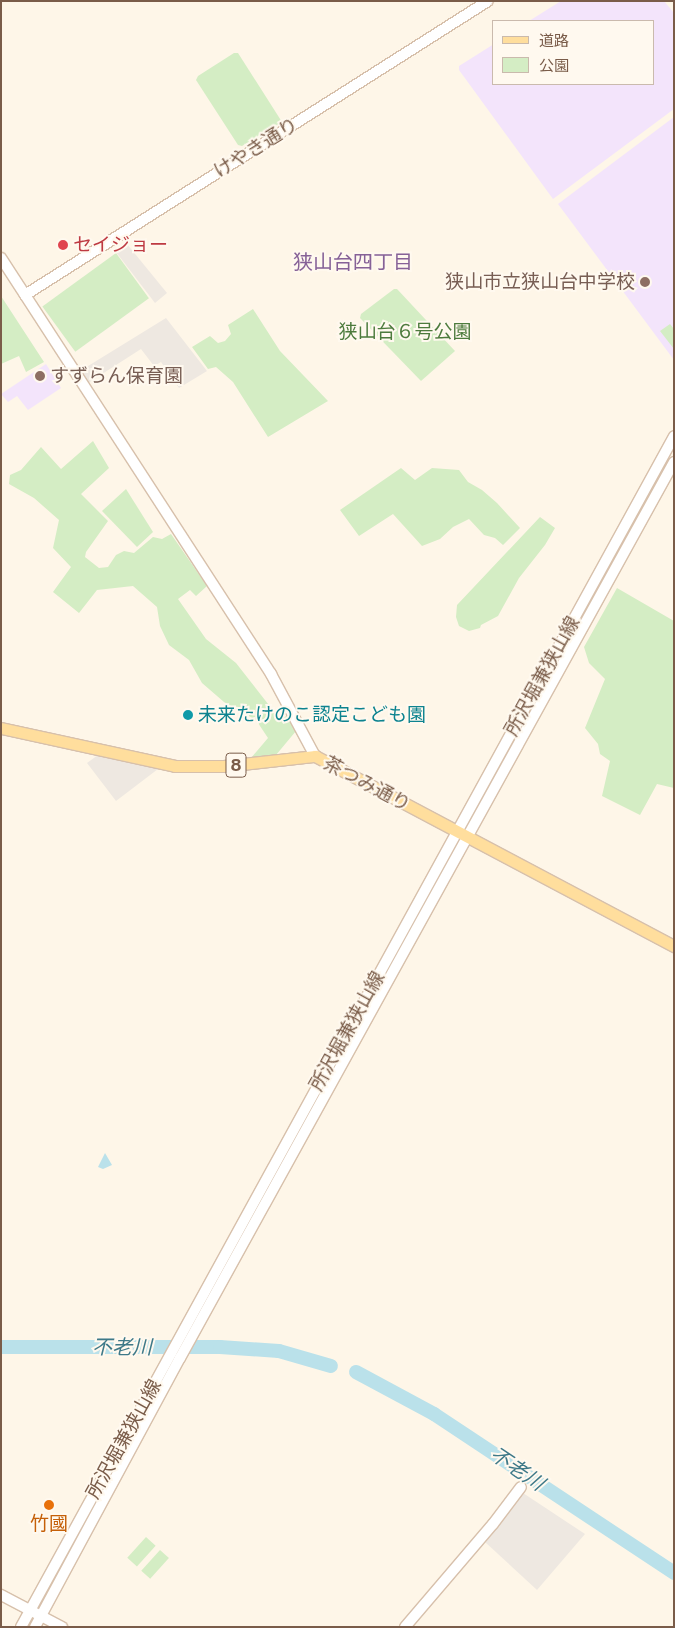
<!DOCTYPE html>
<html>
<head>
<meta charset="utf-8">
<style>
	body { margin:0 }
	#map { position:relative; width:675px; height:1628px; overflow:hidden; background:#fef6e8; font-family:Figtree,"Noto Sans JP",sans-serif }
	div>[style] { position:absolute }
	[style*='--x'] { left:calc(var(--x)*1px); top:calc(var(--y)*1px); width:calc(var(--w)*1px); rotate:calc(var(--a)*1deg) }
	.industrial>* { inset:0; background:#eee8e1 }
	.education>* { inset:0; background:#f3e4fb }
	.green>* { inset:0; background:#d4edc4; transform-origin:0 0 }
	.water>* { inset:0; background:#bae1ea }
	.river>* { height:14px; margin:-7px; padding:0 7px; transform-origin:7px; border-radius:7px; background:#bae1ea }
	.roads { filter:drop-shadow(1px 0 #d7c0ab) drop-shadow(-1px 0 #d7c0ab) drop-shadow(0 1px #d7c0ab) drop-shadow(0 -1px #d7c0ab) }
	.secondary>* { height:10px; margin:-5px; padding:0 5px; transform-origin:5px; border-radius:5px; background:#fff }
	.primary>* { height:11px; margin:-5.5px; padding:0 5.5px; transform-origin:5.5px; border-radius:5.5px; background:#ffde9d }
	.dots>* { width:14px; height:14px; translate:-50% -50%; box-sizing:border-box; border:2px solid #fff9ef; border-radius:50% }
	span { translate:-50% -50%; white-space:nowrap; text-align:center; line-height:1.15; -webkit-text-stroke:4px #fff9ef; paint-order:stroke }
	.shield-label span { padding:1px 4px; background:#fff9ef; border:1px solid; border-radius:4px; -webkit-text-stroke-width:0 }
	.shield-label { font-size:18px; color:#7a5c49; font-weight:700 }
	.street-label { font-size:19px; color:#7a5c49 }
	.health-label { font-size:19px; color:#be3a42 }
	.left { translate:0 -50%; text-align:left }
	.education-label { font-size:19px; color:#785e54 }
	.right { translate:-100% -50%; text-align:right }
	.park-label { font-size:19px; color:#4d7b3d }
	.culture-label { font-size:19px; color:#0d838f }
	.food-label { font-size:19px; color:#c56008 }
	.neighbourhood-label { font-size:20px; color:#866197 }
	.water-label { font-size:20px; color:#3e7988; font-style:italic }
	.frame { position:absolute; inset:0; border:2px solid #7a5c49; pointer-events:none }
	.legend { position:absolute; left:492px; top:20px; width:162px; height:65px; box-sizing:border-box; background:#fff9ef; border:1px solid #cabaad; margin:0; padding:6px 9px; list-style:none; font-size:15px; color:#7a5c49 }
	.legend li { display:flex; align-items:center; gap:10px; height:25px }
	.legend b { width:25px; border:1px solid #cabaad }
</style>
</head>
<body>
<div id="map">
	<div class="industrial">
		<i style="clip-path:polygon(127px 244px,167px 293px,155px 303px,116px 252px)"></i>
		<i style="clip-path:polygon(166px 318px,207px 371px,179px 388px,161px 362px,154px 366px,141px 349px,88px 383px,80px 371px)"></i>
		<i style="clip-path:polygon(98px 755px,123px 761px,158px 769px,116px 801px,87px 763px)"></i>
		<i style="clip-path:polygon(523px 1493px,585px 1534px,537px 1590px,485px 1542px,485px 1538px,520px 1494px)"></i>
	</div>
	<div class="education">
		<i style="clip-path:polygon(561px 1px,664px 1px,674px 13px,674px 109px,553px 199px,459px 70px,459px 66px,494px 44px,494px 84px,654px 84px,654px 21px,529px 21px)"></i>
		<i style="clip-path:polygon(674px 117px,674px 360px,558px 204px)"></i>
		<i style="clip-path:polygon(46px 364px,61px 388px,28px 410px,17px 396px,8px 402px,1px 394px)"></i>
	</div>
	<div class="green">
		<i style="clip-path:polygon(234px 53px,238px 53px,282px 122px,242px 146px,238px 145px,196px 80px,198px 76px)"></i>
		<i style="left:116px;top:253px;width:56px;height:91px;rotate:54deg"></i>
		<i style="clip-path:polygon(394px 289px,397px 289px,455px 351px,421px 381px,360px 318px,361px 314px)"></i>
		<i style="clip-path:polygon(1px 296px,44px 362px,26px 372px,19px 356px,1px 364px)"></i>
		<i style="clip-path:polygon(253px 309px,280px 351px,328px 401px,268px 437px,233px 382px,216px 367px,208px 369px,192px 347px,210px 336px,218px 343px,225px 341px,231px 334px,228px 325px)"></i>
		<i style="clip-path:polygon(670px 324px,674px 329px,674px 349px,660px 331px)"></i>
		<i style="clip-path:polygon(93px 441px,109px 468px,81px 494px,108px 521px,86px 552px,85px 557px,99px 568px,108px 567px,116px 555px,124px 551px,134px 553px,153px 537px,162px 539px,171px 534px,207px 586px,196px 596px,190px 590px,178px 599px,206px 639px,236px 663px,279px 718px,287px 716px,296px 731px,276px 755px,251px 758px,268px 738px,256px 720px,224px 702px,202px 683px,189px 660px,169px 645px,160px 626px,157px 607px,133px 586px,97px 590px,79px 613px,53px 592px,71px 567px,53px 548px,59px 520px,34px 498px,9px 484px,10px 475px,21px 470px,41px 447px,61px 469px)"></i>
		<i style="clip-path:polygon(401px 468px,415px 480px,432px 468px,459px 470px,468px 482px,482px 490px,497px 503px,520px 528px,503px 545px,495px 538px,484px 535px,469px 519px,453px 527px,440px 539px,422px 546px,393px 514px,359px 536px,340px 510px)"></i>
		<i style="clip-path:polygon(126px 489px,153px 532px,137px 547px,102px 511px)"></i>
		<i style="clip-path:polygon(540px 517px,555px 528px,545px 545px,519px 578px,498px 616px,481px 625px,480px 628px,469px 631px,459px 626px,456px 617px,457px 605px)"></i>
		<i style="clip-path:polygon(617px 588px,674px 621px,674px 788px,657px 784px,640px 815px,602px 796px,610px 761px,600px 754px,598px 744px,585px 728px,605px 679px,589px 663px,584px 647px)"></i>
		<i style="left:146px;top:1537px;width:13px;height:28px;rotate:42deg"></i>
		<i style="left:160px;top:1550px;width:12px;height:28px;rotate:42deg"></i>
	</div>
	<div class="water">
		<i style="clip-path:polygon(105px 1153px,112px 1165px,103px 1169px,98px 1167px)"></i>
	</div>
	<div class="river">
		<i style="--x:1;--y:1347;--w:219;--a:0"></i>
		<i style="--x:220;--y:1347;--w:59;--a:3.9"></i>
		<i style="--x:279;--y:1351;--w:54;--a:16.1"></i>
		<i style="--x:356;--y:1372;--w:89;--a:28.3"></i>
		<i style="--x:434;--y:1414;--w:288;--a:33.5"></i>
	</div>
	<div class="roads">
		<div class="secondary">
			<i style="--x:1;--y:258;--w:496;--a:57"></i>
			<i style="--x:271;--y:674;--w:93;--a:61.8"></i>
			<i style="--x:25;--y:295;--w:548;--a:-32.42"></i>
			<i style="--x:1;--y:1595;--w:69;--a:27.7"></i>
			<i style="--x:21;--y:1627;--w:1358;--a:-61.26"></i>
			<i style="--x:35;--y:1627;--w:306;--a:-61.7"></i>
			<i style="--x:180;--y:1358;--w:1023;--a:-61.13"></i>
			<i style="--x:405;--y:1627;--w:135;--a:-49.5"></i>
			<i style="--x:493;--y:1524;--w:46;--a:-52.9"></i>
		</div>
		<div class="primary">
			<i style="--x:1;--y:728;--w:178;--a:12.3"></i>
			<i style="--x:175;--y:766;--w:49;--a:0"></i>
			<i style="--x:224;--y:766;--w:92;--a:-6.3"></i>
			<i style="--x:315;--y:756;--w:406;--a:27.9"></i>
		</div>
	</div>
	<div class="dots">
		<i style="left:63px;top:245px;background:#e0444e"></i>
		<i style="left:645px;top:282px;background:#8d6e63"></i>
		<i style="left:40px;top:376px;background:#8d6e63"></i>
		<i style="left:188px;top:715px;background:#0f9aa8"></i>
		<i style="left:49px;top:1505px;background:#e8710a"></i>
	</div>
	<div class="shield-label">
		<span style="left:236px;top:765px">8</span>
	</div>
	<div class="street-label">
		<span style="left:256px;top:148px;rotate:-32deg">けやき通り</span>
		<span style="left:542px;top:676px;rotate:-61deg">所沢堀兼狭山線</span>
		<span style="left:367px;top:784px;rotate:28deg">茶つみ通り</span>
		<span style="left:347px;top:1031px;rotate:-61deg">所沢堀兼狭山線</span>
		<span style="left:124px;top:1439px;rotate:-61deg">所沢堀兼狭山線</span>
	</div>
	<div class="health-label">
		<span class="left" style="left:73px;top:245px">セイジョー</span>
	</div>
	<div class="education-label">
		<span class="right" style="left:635px;top:282px">狭山市立狭山台中学校</span>
		<span class="left" style="left:50px;top:376px">すずらん保育園</span>
	</div>
	<div class="park-label">
		<span style="left:405px;top:332px">狭山台６号公園</span>
	</div>
	<div class="culture-label">
		<span class="left" style="left:198px;top:715px">未来たけのこ認定こども園</span>
	</div>
	<div class="food-label">
		<span style="left:49px;top:1524px">竹國</span>
	</div>
	<div class="neighbourhood-label">
		<span style="left:353px;top:262px">狭山台四丁目</span>
	</div>
	<div class="water-label">
		<span style="left:122px;top:1347px">不老川</span>
		<span style="left:517px;top:1469px;rotate:34deg">不老川</span>
	</div>
	<div class="frame"></div>
	<ul class="legend">
	<li><b style="height:6px;background:#ffde9d"></b>道路</li>
	<li><b style="height:14px;background:#d4edc4"></b>公園</li>
	</ul>
</div>
</body>
</html>
